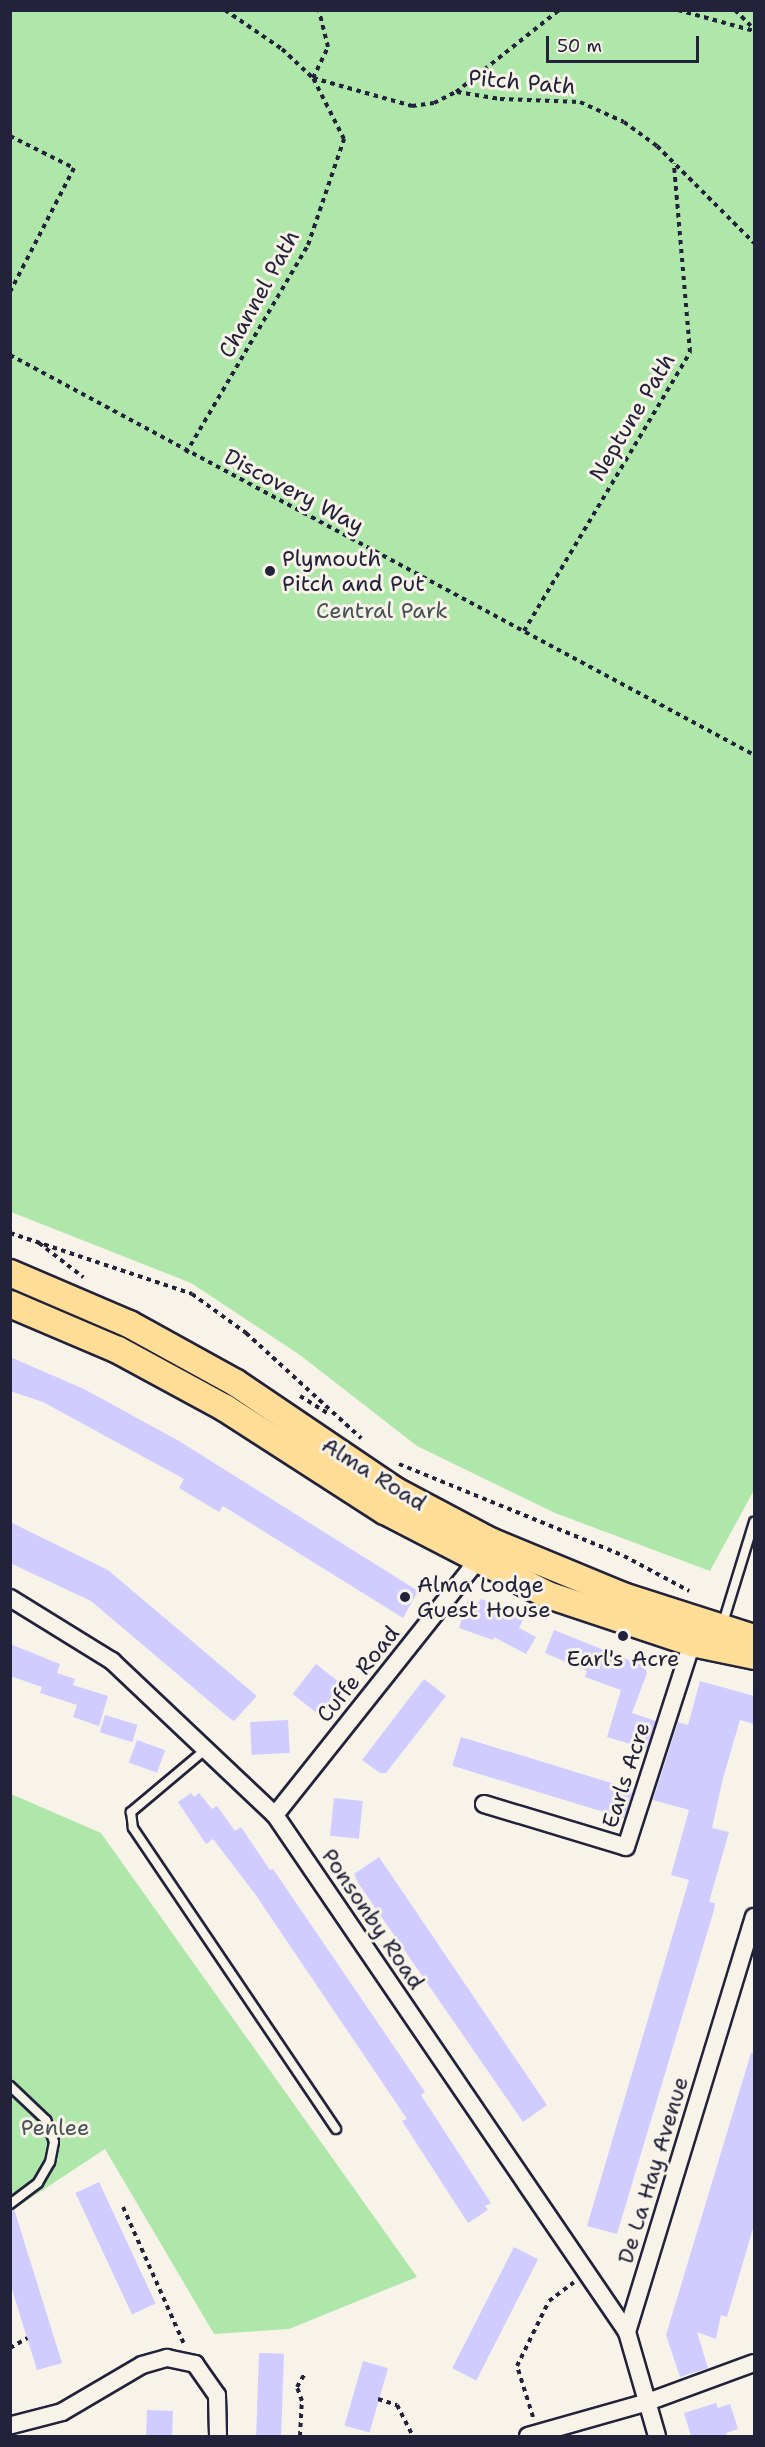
<!DOCTYPE html>
<html>
<head>
<meta charset="utf-8">
<style>
	body { margin:0 }
	#map { position:relative; width:765px; height:2447px; overflow:hidden; background:#f7f3e8; font-family:"Shantell Sans",sans-serif }
	div>[style] { position:absolute }
	[style*='--x'] { left:calc(var(--x)*1px); top:calc(var(--y)*1px); width:calc(var(--w)*1px); rotate:calc(var(--a)*1deg) }
	.green>* { inset:0; background:#afe7aa }
	.building>* { inset:0; background:#d1ccff; transform-origin:0 0 }
	.path>* { height:4px; margin-top:-2px; transform-origin:0; background:repeating-linear-gradient(90deg,#22223b 0 4.5px,transparent 0 9px) }
	.roads { filter:drop-shadow(2px 0 #22223b) drop-shadow(-2px 0 #22223b) drop-shadow(0 2px #22223b) drop-shadow(0 -2px #22223b) }
	.service>* { height:8px; margin:-4px; padding:0 4px; transform-origin:4px; border-radius:4px; background:#f7f3e8 }
	.minor>* { height:16px; margin:-8px; padding:0 8px; transform-origin:8px; border-radius:8px; background:#f7f3e8 }
	.primary>* { height:26px; margin:-13px; padding:0 13px; transform-origin:13px; border-radius:13px; background:#fedd96 }
	.dots>* { width:16px; height:16px; translate:-50% -50%; box-sizing:border-box; border:3px solid #f7f3e8; border-radius:50% }
	span { translate:-50% -50%; white-space:nowrap; text-align:center; line-height:1.15; -webkit-text-stroke:6px #f7f3e8; paint-order:stroke }
	.street-label { font-size:22px; color:#22223b }
	.poi-label { font-size:22px; color:#22223b }
	.left { translate:0 -50%; text-align:left }
	.park-label { font-size:22px; color:#455357 }
	.frame { position:absolute; inset:0; border:12px solid #22223b; pointer-events:none }
	.scale { position:absolute; left:546px; top:36px; width:153px; height:27px; box-sizing:border-box; border:3px solid #22223b; border-top:0; padding-left:8px; font-size:18px; line-height:21px; white-space:nowrap; color:#22223b; -webkit-text-stroke:4px #f7f3e8; paint-order:stroke }
</style>
</head>
<body>
<div id="map">
	<div class="green">
		<i style="clip-path:polygon(11px 10px,754px 11px,754px 1490px,710px 1571px,555px 1513px,417px 1446px,300px 1355px,191px 1283px,11px 1212px)"></i>
		<i style="clip-path:polygon(11px 1794px,101px 1833px,417px 2277px,289px 2329px,214px 2334px,105px 2149px,11px 2211px)"></i>
	</div>
	<div class="building">
		<i style="clip-path:polygon(10px 1357px,84px 1389px,179px 1441px,418px 1591px,403px 1618px,223px 1506px,219px 1512px,179px 1488px,184px 1479px,43px 1402px,10px 1391px)"></i>
		<i style="clip-path:polygon(10px 1522px,108px 1570px,257px 1696px,234px 1721px,228px 1717px,91px 1601px,10px 1563px)"></i>
		<i style="clip-path:polygon(468px 1599px,478px 1603px,481px 1599px,525px 1616px,519px 1628px,536px 1637px,526px 1654px,494px 1637px,493px 1640px,459px 1628px)"></i>
		<i style="clip-path:polygon(554px 1630px,644px 1666px,647px 1673px,632px 1713px,656px 1721px,647px 1749px,607px 1737px,621px 1690px,585px 1677px,587px 1671px,545px 1653px)"></i>
		<i style="clip-path:polygon(10px 1644px,60px 1664px,57px 1673px,75px 1679px,73px 1685px,108px 1696px,99px 1726px,73px 1717px,77px 1705px,40px 1693px,42px 1687px,10px 1676px)"></i>
		<i style="left:316px;top:1664px;width:34px;height:38px;rotate:38deg"></i>
		<i style="clip-path:polygon(424px 1679px,446px 1696px,386px 1773px,380px 1773px,362px 1760px)"></i>
		<i style="clip-path:polygon(700px 1681px,754px 1696px,754px 1724px,740px 1720px,723px 1778px,712px 1828px,729px 1832px,709px 1902px,715px 1903px,714px 1910px,617px 2234px,587px 2226px,689px 1880px,671px 1875px,689px 1810px,653px 1800px,678px 1722px,688px 1725px)"></i>
		<i style="left:105px;top:1715px;width:34px;height:18px;rotate:17deg"></i>
		<i style="left:288px;top:1720px;width:33px;height:38px;rotate:87deg"></i>
		<i style="left:461px;top:1737px;width:180px;height:30px;rotate:17deg"></i>
		<i style="left:137px;top:1740px;width:30px;height:24px;rotate:20deg"></i>
		<i style="clip-path:polygon(191px 1793px,194px 1797px,199px 1793px,212px 1809px,217px 1806px,235px 1831px,241px 1827px,270px 1870px,273px 1869px,425px 2092px,421px 2095px,491px 2203px,485px 2206px,488px 2210px,468px 2223px,402px 2121px,407px 2119px,255px 1894px,213px 1839px,206px 1844px,178px 1802px)"></i>
		<i style="left:334px;top:1798px;width:29px;height:38px;rotate:6deg"></i>
		<i style="clip-path:polygon(379px 1857px,547px 2105px,523px 2122px,358px 1883px,354px 1874px)"></i>
		<i style="clip-path:polygon(751px 2053px,754px 2053px,754px 2225px,727px 2317px,721px 2315px,716px 2339px,697px 2332px,708px 2368px,680px 2377px,666px 2335px)"></i>
		<i style="left:99px;top:2182px;width:134px;height:26px;rotate:65deg"></i>
		<i style="clip-path:polygon(14px 2209px,62px 2363px,37px 2370px,10px 2283px,10px 2210px)"></i>
		<i style="left:514px;top:2247px;width:27px;height:136px;rotate:27deg"></i>
		<i style="left:259px;top:2353px;width:25px;height:83px;rotate:2deg"></i>
		<i style="left:363px;top:2361px;width:26px;height:67px;rotate:16deg"></i>
		<i style="clip-path:polygon(716px 2403px,718px 2408px,730px 2404px,738px 2429px,726px 2433px,727px 2436px,691px 2436px,684px 2413px)"></i>
		<i style="left:147px;top:2410px;width:26px;height:26px;rotate:2deg"></i>
	</div>
	<div class="path">
		<i style="--x:225;--y:10;--w:69;--a:34.4"></i>
		<i style="--x:282;--y:49;--w:42;--a:43.1"></i>
		<i style="--x:313;--y:78;--w:103;--a:15.8"></i>
		<i style="--x:412;--y:106;--w:22;--a:-8"></i>
		<i style="--x:434;--y:103;--w:25;--a:-27"></i>
		<i style="--x:456;--y:92;--w:132;--a:-38.5"></i>
		<i style="--x:678;--y:10;--w:79;--a:15.4"></i>
		<i style="--x:735;--y:10;--w:27;--a:45"></i>
		<i style="--x:313;--y:78;--w:34;--a:-64"></i>
		<i style="--x:328;--y:47;--w:38;--a:-104"></i>
		<i style="--x:457;--y:92;--w:44;--a:9.2"></i>
		<i style="--x:500;--y:99;--w:80;--a:2.1"></i>
		<i style="--x:580;--y:102;--w:48;--a:24.4"></i>
		<i style="--x:624;--y:122;--w:41;--a:36"></i>
		<i style="--x:657;--y:146;--w:137;--a:45"></i>
		<i style="--x:10;--y:136;--w:72;--a:26.6"></i>
		<i style="--x:74;--y:168;--w:140;--a:117.3"></i>
		<i style="--x:10;--y:355;--w:845;--a:28.26"></i>
		<i style="--x:186;--y:453;--w:241;--a:-59.6"></i>
		<i style="--x:308;--y:245;--w:112;--a:-71.2"></i>
		<i style="--x:344;--y:139;--w:68;--a:-116.9"></i>
		<i style="--x:524;--y:631;--w:325;--a:-59.2"></i>
		<i style="--x:690;--y:352;--w:189;--a:-94.9"></i>
		<i style="--x:10;--y:1233;--w:192;--a:18.5"></i>
		<i style="--x:192;--y:1294;--w:67;--a:35.8"></i>
		<i style="--x:246;--y:1333;--w:156;--a:42.4"></i>
		<i style="--x:39;--y:1243;--w:56;--a:37.7"></i>
		<i style="--x:300;--y:1396;--w:34;--a:32"></i>
		<i style="--x:399;--y:1464;--w:243;--a:22.2"></i>
		<i style="--x:624;--y:1556;--w:74;--a:28.3"></i>
		<i style="--x:123;--y:2207;--w:152;--a:66"></i>
		<i style="--x:10;--y:2348;--w:20;--a:-30"></i>
		<i style="--x:10;--y:2364;--w:30;--a:90"></i>
		<i style="--x:378;--y:2399;--w:20;--a:18"></i>
		<i style="--x:397;--y:2405;--w:35;--a:63"></i>
		<i style="--x:533;--y:2417;--w:53;--a:-107.4"></i>
		<i style="--x:517;--y:2366;--w:72;--a:-63.8"></i>
		<i style="--x:549;--y:2301;--w:31;--a:-37"></i>
		<i style="--x:300;--y:2436;--w:35;--a:-87"></i>
		<i style="--x:302;--y:2401;--w:15;--a:-110"></i>
		<i style="--x:297;--y:2387;--w:14;--a:-60"></i>
	</div>
	<div class="roads">
		<div class="service">
			<i style="--x:722;--y:1626;--w:109;--a:-72.9"></i>
			<i style="--x:205;--y:1750;--w:97;--a:140"></i>
			<i style="--x:131;--y:1812;--w:16;--a:83"></i>
			<i style="--x:133;--y:1828;--w:363;--a:56"></i>
			<i style="--x:10;--y:2086;--w:50;--a:43.4"></i>
			<i style="--x:46;--y:2120;--w:23;--a:70"></i>
			<i style="--x:54;--y:2142;--w:20;--a:101"></i>
			<i style="--x:50;--y:2162;--w:24;--a:120"></i>
			<i style="--x:38;--y:2183;--w:35;--a:143"></i>
		</div>
		<div class="minor">
			<i style="--x:10;--y:1598;--w:120;--a:31.7"></i>
			<i style="--x:112;--y:1661;--w:224;--a:43.4"></i>
			<i style="--x:275;--y:1815;--w:625;--a:55.75"></i>
			<i style="--x:484;--y:1804;--w:148;--a:16.8"></i>
			<i style="--x:626;--y:1847;--w:214;--a:-72.1"></i>
			<i style="--x:275;--y:1815;--w:325;--a:-51.5"></i>
			<i style="--x:12;--y:2425;--w:52;--a:-14.6"></i>
			<i style="--x:62;--y:2412;--w:93;--a:-30.4"></i>
			<i style="--x:142;--y:2365;--w:26;--a:-16"></i>
			<i style="--x:167;--y:2358;--w:29;--a:12"></i>
			<i style="--x:195;--y:2364;--w:38;--a:55"></i>
			<i style="--x:217;--y:2395;--w:41;--a:88.6"></i>
			<i style="--x:528;--y:2436;--w:122;--a:-15.8"></i>
			<i style="--x:645;--y:2403;--w:116;--a:-20.2"></i>
			<i style="--x:657;--y:2436;--w:108;--a:-106.1"></i>
			<i style="--x:627;--y:2332;--w:434;--a:-73"></i>
		</div>
		<div class="primary">
			<i style="--x:10;--y:1273;--w:129;--a:23.2"></i>
			<i style="--x:129;--y:1324;--w:122;--a:28.9"></i>
			<i style="--x:236;--y:1383;--w:191;--a:34.1"></i>
			<i style="--x:394;--y:1490;--w:109;--a:28"></i>
			<i style="--x:490;--y:1541;--w:144;--a:22.5"></i>
			<i style="--x:623;--y:1596;--w:138;--a:17.8"></i>
			<i style="--x:10;--y:1304;--w:117;--a:23.1"></i>
			<i style="--x:118;--y:1350;--w:122;--a:28.5"></i>
			<i style="--x:225;--y:1408;--w:190;--a:32.8"></i>
			<i style="--x:385;--y:1511;--w:183;--a:27.3"></i>
			<i style="--x:548;--y:1595;--w:152;--a:18.4"></i>
			<i style="--x:692;--y:1643;--w:63;--a:11.8"></i>
		</div>
	</div>
	<div class="dots">
		<i style="left:270px;top:571px;background:#22223b"></i>
		<i style="left:405px;top:1597px;background:#22223b"></i>
		<i style="left:623px;top:1636px;background:#22223b"></i>
	</div>
	<div class="street-label">
		<span style="left:522px;top:82px;rotate:5deg">Pitch Path</span>
		<span style="left:259px;top:294px;rotate:-61deg">Channel Path</span>
		<span style="left:632px;top:417px;rotate:-59deg">Neptune Path</span>
		<span style="left:294px;top:491px;rotate:28deg">Discovery Way</span>
		<span style="left:374px;top:1474px;rotate:32deg">Alma Road</span>
		<span style="left:358px;top:1674px;rotate:-51deg">Cuffe Road</span>
		<span style="left:626px;top:1775px;rotate:-72deg">Earls Acre</span>
		<span style="left:373px;top:1919px;rotate:56deg">Ponsonby Road</span>
		<span style="left:653px;top:2170px;rotate:-73deg">De La Hay Avenue</span>
	</div>
	<div class="poi-label">
		<span class="left" style="left:282px;top:571px">Plymouth<br>Pitch and Put</span>
		<span class="left" style="left:417px;top:1597px">Alma Lodge<br>Guest House</span>
		<span style="left:623px;top:1659px">Earl's Acre</span>
	</div>
	<div class="park-label">
		<span style="left:382px;top:611px">Central Park</span>
		<span style="left:55px;top:2128px">Penlee</span>
	</div>
	<div class="frame"></div>
	<div class="scale">50 m</div>
</div>
</body>
</html>
